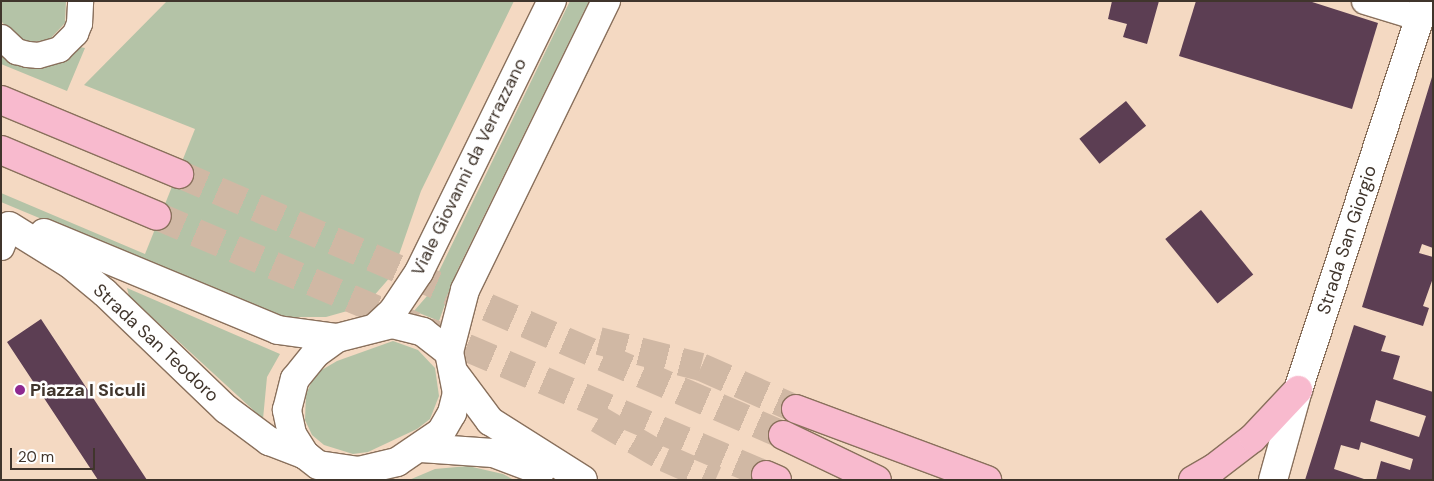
<!DOCTYPE html>
<html>
<head>
<meta charset="utf-8">
<style>
	body { margin:0 }
	#map { position:relative; width:1434px; height:481px; overflow:hidden; background:#f4d9c2; font-family:"DM Sans",sans-serif }
	div>[style] { position:absolute }
	[style*='--x'] { left:calc(var(--x)*1px); top:calc(var(--y)*1px); width:calc(var(--w)*1px); rotate:calc(var(--a)*1deg) }
	.green>* { inset:0; background:#b4c3a7 }
	.building>* { inset:0; background:#5c3e53; transform-origin:0 0 }
	.primary-tunnel>* { height:28px; margin-top:-14px; transform-origin:0; background:repeating-linear-gradient(90deg,#d0b8a4 0 28px,transparent 0 42px) }
	.roads { filter:drop-shadow(1px 0 #89705c) drop-shadow(-1px 0 #89705c) drop-shadow(0 1px #89705c) drop-shadow(0 -1px #89705c) }
	.minor>* { height:25px; margin:-12.5px; padding:0 12.5px; transform-origin:12.5px; border-radius:12.5px; background:#fff }
	.tertiary>* { height:28px; margin:-14px; padding:0 14px; transform-origin:14px; border-radius:14px; background:#fff }
	.secondary>* { height:28px; margin:-14px; padding:0 14px; transform-origin:14px; border-radius:14px; background:#fff }
	.primary>* { height:28px; margin:-14px; padding:0 14px; transform-origin:14px; border-radius:14px; background:#f8bace }
	.dots>* { width:14px; height:14px; translate:-50% -50%; box-sizing:border-box; border:2px solid #fff; border-radius:50% }
	span { translate:-50% -50%; white-space:nowrap; text-align:center; line-height:1.15; -webkit-text-stroke:5px #fff; paint-order:stroke }
	.street-label { font-size:18px; color:#40352c }
	.poi-label { font-size:18px; color:#40352c; font-weight:700 }
	.left { translate:0 -50%; text-align:left }
	.frame { position:absolute; inset:0; border:2px solid #40352c; pointer-events:none }
	.scale { position:absolute; left:10px; top:448px; width:85px; height:22px; box-sizing:border-box; border:2px solid #40352c; border-top:0; padding-left:6px; font-size:15px; line-height:18px; white-space:nowrap; color:#40352c; -webkit-text-stroke:4px #fff; paint-order:stroke }
</style>
</head>
<body>
<div id="map">
	<div class="green">
		<i style="clip-path:polygon(1px 1px,66px 1px,65px 23px,49px 40px,27px 42px,13px 34px,1px 21px)"></i>
		<i style="clip-path:polygon(167px 1px,514px 1px,421px 191px,392px 275px,365px 306px,326px 317px,276px 317px,1px 202px,1px 193px,145px 254px,195px 129px,84px 85px)"></i>
		<i style="clip-path:polygon(570px 1px,589px 1px,457px 271px,439px 321px,414px 311px,427px 296px)"></i>
		<i style="clip-path:polygon(80px 47px,85px 48px,67px 91px,1px 64px,1px 56px,12px 62px,35px 67px,57px 64px)"></i>
		<i style="clip-path:polygon(127px 288px,280px 354px,267px 377px,263px 419px,129px 296px)"></i>
		<i style="clip-path:polygon(393px 341px,418px 350px,435px 368px,439px 396px,430px 419px,417px 429px,368px 452px,353px 454px,324px 445px,312px 435px,305px 420px,306px 394px,313px 379px,320px 371px,337px 361px)"></i>
		<i style="clip-path:polygon(468px 466px,503px 474px,514px 480px,409px 480px,435px 469px)"></i>
	</div>
	<div class="building">
		<i style="clip-path:polygon(1112px 1px,1159px 1px,1147px 44px,1123px 37px,1127px 24px,1108px 19px)"></i>
		<i style="clip-path:polygon(1196px 1px,1309px 1px,1378px 23px,1352px 109px,1179px 56px)"></i>
		<i style="clip-path:polygon(1432px 77px,1433px 248px,1422px 244px,1419px 253px,1433px 257px,1433px 278px,1423px 306px,1429px 308px,1423px 326px,1362px 307px)"></i>
		<i style="left:1126px;top:101px;width:32px;height:60px;rotate:51deg"></i>
		<i style="left:1201px;top:210px;width:83px;height:46px;rotate:51deg"></i>
		<i style="clip-path:polygon(41px 319px,105px 416px,147px 480px,98px 480px,71px 439px,7px 342px)"></i>
		<i style="clip-path:polygon(evenodd,1354px 325px,1386px 336px,1381px 351px,1400px 356px,1393px 379px,1433px 392px,1433px 480px,1376px 480px,1381px 461px,1410px 470px,1413px 459px,1361px 442px,1359px 450px,1341px 445px,1334px 469px,1367px 480px,1305px 480px,1354px 325px,1376px 400px,1426px 416px,1419px 437px,1370px 421px,1376px 400px)"></i>
	</div>
	<div class="primary-tunnel">
		<i style="--x:179;--y:174;--w:658;--a:23.37"></i>
		<i style="--x:157;--y:216;--w:662;--a:23.04"></i>
		<i style="--x:599;--y:341;--w:105;--a:14.3"></i>
		<i style="--x:701;--y:367;--w:104;--a:23.9"></i>
		<i style="--x:598;--y:419;--w:78;--a:30.2"></i>
		<i style="--x:665;--y:458;--w:55;--a:23.7"></i>
	</div>
	<div class="roads">
		<div class="minor">
			<i style="--x:1364;--y:1;--w:59;--a:16.9"></i>
			<i style="--x:1;--y:37;--w:21;--a:43"></i>
			<i style="--x:16;--y:51;--w:11;--a:15"></i>
			<i style="--x:27;--y:54;--w:11;--a:5"></i>
			<i style="--x:38;--y:55;--w:22;--a:-16"></i>
			<i style="--x:59;--y:49;--w:23;--a:-45"></i>
			<i style="--x:75;--y:33;--w:11;--a:-68"></i>
			<i style="--x:79;--y:23;--w:22;--a:-87"></i>
			<i style="--x:1;--y:247;--w:22;--a:-69"></i>
		</div>
		<div class="tertiary">
			<i style="--x:455;--y:374;--w:59;--a:53.3"></i>
			<i style="--x:490;--y:421;--w:110;--a:32.4"></i>
			<i style="--x:421;--y:448;--w:72;--a:4"></i>
			<i style="--x:493;--y:453;--w:51;--a:20.6"></i>
			<i style="--x:1273;--y:480;--w:93;--a:-74.5"></i>
			<i style="--x:1298;--y:390;--w:409;--a:-71.9"></i>
		</div>
		<div class="secondary">
			<i style="--x:9;--y:226;--w:72;--a:31.9"></i>
			<i style="--x:70;--y:264;--w:45;--a:39.6"></i>
			<i style="--x:105;--y:293;--w:168;--a:43.8"></i>
			<i style="--x:226;--y:409;--w:54;--a:36.7"></i>
			<i style="--x:269;--y:441;--w:39;--a:21"></i>
			<i style="--x:44;--y:233;--w:253;--a:22.5"></i>
			<i style="--x:278;--y:330;--w:60;--a:7.7"></i>
			<i style="--x:392;--y:324;--w:32;--a:14"></i>
			<i style="--x:423;--y:332;--w:33;--a:38"></i>
			<i style="--x:449;--y:352;--w:42;--a:79"></i>
			<i style="--x:457;--y:393;--w:21;--a:104"></i>
			<i style="--x:452;--y:413;--w:22;--a:120"></i>
			<i style="--x:441;--y:432;--w:53;--a:145.7"></i>
			<i style="--x:397;--y:462;--w:39;--a:167"></i>
			<i style="--x:359;--y:471;--w:41;--a:-171.7"></i>
			<i style="--x:318;--y:465;--w:16;--a:-142"></i>
			<i style="--x:305;--y:455;--w:25;--a:-122"></i>
			<i style="--x:292;--y:434;--w:25;--a:-102"></i>
			<i style="--x:287;--y:410;--w:32;--a:-76"></i>
			<i style="--x:295;--y:379;--w:32;--a:-51"></i>
			<i style="--x:315;--y:354;--w:27;--a:-36"></i>
			<i style="--x:337;--y:338;--w:57;--a:-14.3"></i>
			<i style="--x:376;--y:327;--w:23;--a:-43"></i>
			<i style="--x:393;--y:311;--w:47;--a:-56.3"></i>
			<i style="--x:419;--y:272;--w:302;--a:-63.9"></i>
			<i style="--x:449;--y:352;--w:64;--a:-75.5"></i>
			<i style="--x:465;--y:290;--w:322;--a:-64"></i>
		</div>
		<div class="primary">
			<i style="--x:1;--y:100;--w:193;--a:22.6"></i>
			<i style="--x:1;--y:150;--w:169;--a:22.9"></i>
			<i style="--x:796;--y:409;--w:204;--a:20.4"></i>
			<i style="--x:783;--y:435;--w:104;--a:25.6"></i>
			<i style="--x:766;--y:475;--w:12;--a:24"></i>
			<i style="--x:1193;--y:480;--w:24;--a:-30"></i>
			<i style="--x:1214;--y:468;--w:49;--a:-37.6"></i>
			<i style="--x:1253;--y:438;--w:66;--a:-46.8"></i>
		</div>
	</div>
	<div class="dots">
		<i style="left:20px;top:390px;background:#8d2990"></i>
	</div>
	<div class="street-label">
		<span style="left:469px;top:167px;rotate:-64deg">Viale Giovanni da Verrazzano</span>
		<span style="left:1347px;top:240px;rotate:-72deg">Strada San Giorgio</span>
		<span style="left:156px;top:343px;rotate:43deg">Strada San Teodoro</span>
	</div>
	<div class="poi-label">
		<span class="left" style="left:30px;top:390px">Piazza I Siculi</span>
	</div>
	<div class="frame"></div>
	<div class="scale">20 m</div>
</div>
</body>
</html>
